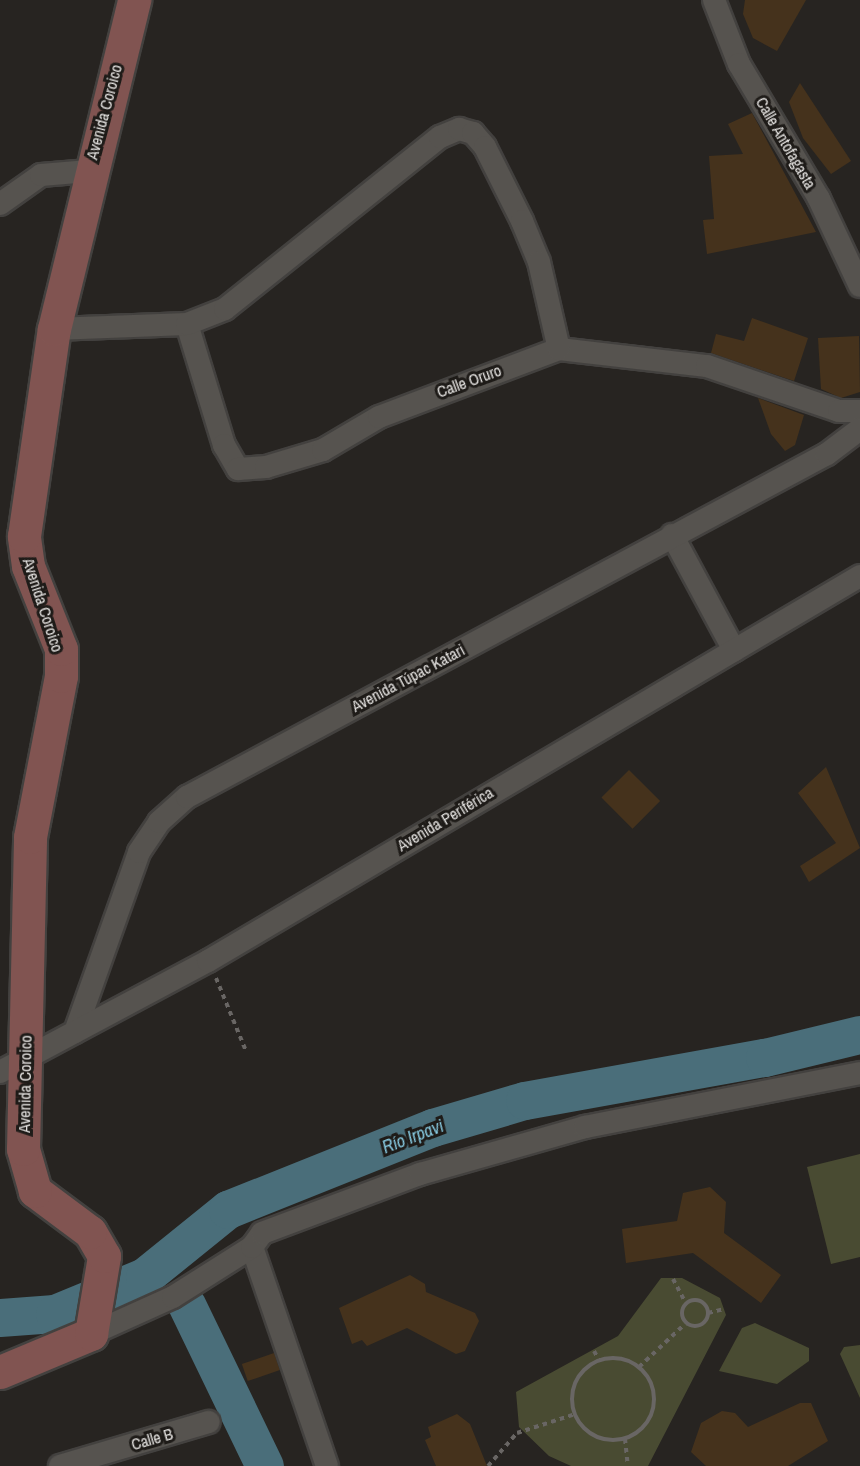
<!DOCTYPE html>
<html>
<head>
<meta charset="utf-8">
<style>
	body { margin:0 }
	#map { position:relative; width:860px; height:1466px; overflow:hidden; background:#272421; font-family:"Archivo Narrow",sans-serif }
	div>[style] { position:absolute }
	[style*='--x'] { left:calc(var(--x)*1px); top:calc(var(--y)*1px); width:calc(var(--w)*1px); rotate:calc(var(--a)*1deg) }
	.green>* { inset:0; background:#494b32 }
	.river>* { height:38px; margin:-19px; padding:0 19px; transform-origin:19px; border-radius:19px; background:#4a6e7a }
	.building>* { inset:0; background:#45321c; transform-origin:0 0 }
	.path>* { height:4px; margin-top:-2px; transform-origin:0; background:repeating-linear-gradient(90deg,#696664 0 4.5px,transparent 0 9px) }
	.path>.ring { margin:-2px; padding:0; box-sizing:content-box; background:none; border:4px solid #696664; border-radius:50% }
	.roads { filter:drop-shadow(2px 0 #43413f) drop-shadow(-2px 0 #43413f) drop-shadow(0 2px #43413f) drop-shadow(0 -2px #43413f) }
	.street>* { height:22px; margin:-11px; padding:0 11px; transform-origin:11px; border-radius:11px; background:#56534f }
	.secondary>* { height:33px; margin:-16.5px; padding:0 16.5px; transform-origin:16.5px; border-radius:16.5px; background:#815451 }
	span { translate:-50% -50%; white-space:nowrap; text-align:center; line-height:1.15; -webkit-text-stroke:6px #1e1b18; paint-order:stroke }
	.street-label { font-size:16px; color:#e6e4e2 }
	.water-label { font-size:18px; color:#87cae1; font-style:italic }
</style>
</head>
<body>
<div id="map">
	<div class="green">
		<i style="clip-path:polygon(860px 1154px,860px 1257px,831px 1264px,807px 1167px)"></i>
		<i style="clip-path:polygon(661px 1278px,682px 1278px,720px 1298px,726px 1315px,648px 1466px,571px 1466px,549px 1456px,519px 1427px,516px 1392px,618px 1336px)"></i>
		<i style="clip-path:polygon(755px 1323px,809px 1348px,809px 1361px,777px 1384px,719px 1371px,742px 1328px)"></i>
		<i style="clip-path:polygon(860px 1345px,860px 1398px,840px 1354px,844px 1347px)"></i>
	</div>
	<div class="river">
		<i style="--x:187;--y:1305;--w:179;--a:64.2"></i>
		<i style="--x:0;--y:1318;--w:55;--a:-4.2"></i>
		<i style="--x:55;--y:1314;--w:97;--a:-22.3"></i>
		<i style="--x:145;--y:1277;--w:107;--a:-38.9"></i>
		<i style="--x:228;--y:1210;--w:221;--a:-21.8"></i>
		<i style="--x:433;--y:1128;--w:96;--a:-16.4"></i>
		<i style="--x:525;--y:1101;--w:244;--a:-10.2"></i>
		<i style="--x:765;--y:1058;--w:98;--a:-13.6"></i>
	</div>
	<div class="building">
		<i style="clip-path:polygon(745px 0,806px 0,777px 51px,753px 38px,743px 14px)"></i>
		<i style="clip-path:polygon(800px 83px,851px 161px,831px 174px,803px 138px,789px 102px)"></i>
		<i style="clip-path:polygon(752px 113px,816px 232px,707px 254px,703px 220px,714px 219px,709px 156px,743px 154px,728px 124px)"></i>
		<i style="clip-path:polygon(752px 318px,808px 338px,794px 381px,711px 353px,716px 334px,744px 341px)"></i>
		<i style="clip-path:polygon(859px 336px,860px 392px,841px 398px,821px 389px,818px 338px)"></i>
		<i style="clip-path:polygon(758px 398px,804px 415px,795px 445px,785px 451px,771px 434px)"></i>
		<i style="clip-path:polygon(826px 767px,860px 848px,809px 882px,800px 866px,836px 843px,798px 793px)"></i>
		<i style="left:629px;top:770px;width:44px;height:39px;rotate:45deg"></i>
		<i style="clip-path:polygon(710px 1187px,726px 1202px,724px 1233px,781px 1275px,761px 1303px,693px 1253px,626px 1263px,622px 1229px,677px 1221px,683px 1193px)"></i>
		<i style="clip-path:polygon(410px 1275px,425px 1284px,426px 1292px,475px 1313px,479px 1321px,465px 1351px,456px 1354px,407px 1328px,367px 1346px,362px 1340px,352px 1344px,339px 1308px)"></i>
		<i style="left:274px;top:1353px;width:18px;height:34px;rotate:71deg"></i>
		<i style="clip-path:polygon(800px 1403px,811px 1403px,828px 1441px,788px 1466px,706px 1466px,691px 1452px,701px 1423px,722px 1411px,735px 1413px,748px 1427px)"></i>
		<i style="clip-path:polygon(457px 1414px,470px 1424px,487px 1466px,436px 1466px,425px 1440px,431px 1437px,428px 1427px)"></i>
	</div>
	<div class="path">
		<i style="--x:216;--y:978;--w:79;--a:67.7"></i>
		<i style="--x:673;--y:1279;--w:27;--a:62"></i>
		<i class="ring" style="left:682px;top:1300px;width:22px;height:22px"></i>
		<i style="--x:708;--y:1313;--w:16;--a:-14"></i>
		<i style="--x:594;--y:1351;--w:10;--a:61"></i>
		<i class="ring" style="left:572px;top:1358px;width:78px;height:78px"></i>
		<i style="--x:639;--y:1367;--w:64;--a:-43.1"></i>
		<i style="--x:625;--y:1439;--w:27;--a:84"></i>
		<i style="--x:488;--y:1466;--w:44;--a:-48.7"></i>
		<i style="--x:517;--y:1433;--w:61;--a:-18.1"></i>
	</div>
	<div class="roads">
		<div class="street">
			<i style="--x:714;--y:0;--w:69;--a:68.7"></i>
			<i style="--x:739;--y:64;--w:157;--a:59.3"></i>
			<i style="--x:819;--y:199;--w:96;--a:64.8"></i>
			<i style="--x:0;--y:204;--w:50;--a:-35.3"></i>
			<i style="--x:41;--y:175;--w:48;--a:-4.8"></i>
			<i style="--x:187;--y:324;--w:127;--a:73"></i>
			<i style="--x:224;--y:445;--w:28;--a:60"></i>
			<i style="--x:238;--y:469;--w:28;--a:-4"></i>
			<i style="--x:266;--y:467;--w:59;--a:-16.6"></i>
			<i style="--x:323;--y:450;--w:65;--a:-30.5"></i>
			<i style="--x:379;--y:417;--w:192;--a:-20.7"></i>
			<i style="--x:559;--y:349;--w:149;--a:6.6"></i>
			<i style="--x:707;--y:366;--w:139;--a:18.8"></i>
			<i style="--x:839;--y:411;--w:21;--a:0"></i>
			<i style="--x:54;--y:329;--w:133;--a:-2.2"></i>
			<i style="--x:187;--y:324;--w:41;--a:-21.5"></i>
			<i style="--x:225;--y:309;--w:275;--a:-38.7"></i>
			<i style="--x:440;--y:137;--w:21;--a:-23"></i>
			<i style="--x:459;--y:129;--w:15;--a:16"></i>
			<i style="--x:473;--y:133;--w:18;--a:49"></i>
			<i style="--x:485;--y:147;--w:83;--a:63.4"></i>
			<i style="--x:522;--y:221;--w:44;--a:67.5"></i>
			<i style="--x:539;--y:262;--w:89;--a:77.1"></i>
			<i style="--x:672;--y:535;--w:131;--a:61.7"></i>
			<i style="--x:75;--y:1032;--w:191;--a:-70.4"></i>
			<i style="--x:139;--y:852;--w:36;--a:-56"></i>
			<i style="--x:159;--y:822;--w:38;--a:-42"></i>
			<i style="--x:187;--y:797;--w:726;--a:-28.19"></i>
			<i style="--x:827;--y:454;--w:41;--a:-37.1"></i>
			<i style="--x:0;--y:1072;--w:236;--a:-28.1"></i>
			<i style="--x:208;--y:961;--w:757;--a:-30.56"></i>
			<i style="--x:252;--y:1247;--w:231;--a:71.1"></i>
			<i style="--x:91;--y:1334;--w:90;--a:-24.3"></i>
			<i style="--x:173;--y:1297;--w:93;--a:-32.3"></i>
			<i style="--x:252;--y:1247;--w:17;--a:-54"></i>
			<i style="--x:262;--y:1233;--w:169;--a:-20.5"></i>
			<i style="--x:420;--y:1174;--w:172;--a:-15.9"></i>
			<i style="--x:585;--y:1127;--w:280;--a:-11.1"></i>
			<i style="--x:60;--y:1466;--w:155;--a:-16.5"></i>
		</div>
		<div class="secondary">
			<i style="--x:0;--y:1372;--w:99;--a:-22.7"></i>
			<i style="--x:91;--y:1334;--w:79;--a:-80.5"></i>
			<i style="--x:104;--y:1256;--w:28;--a:-120"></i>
			<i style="--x:90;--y:1232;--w:69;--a:-143.3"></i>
			<i style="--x:35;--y:1191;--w:44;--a:-105.9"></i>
			<i style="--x:23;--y:1149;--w:312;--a:-88.7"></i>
			<i style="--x:30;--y:837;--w:164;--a:-79.1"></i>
			<i style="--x:61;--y:676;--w:27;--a:-90"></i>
			<i style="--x:61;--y:649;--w:89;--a:-111.7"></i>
			<i style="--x:28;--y:566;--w:30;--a:-98"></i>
			<i style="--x:24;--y:536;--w:209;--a:-81.8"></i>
			<i style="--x:54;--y:329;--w:339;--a:-76.3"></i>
		</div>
	</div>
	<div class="street-label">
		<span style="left:104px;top:112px;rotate:-75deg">Avenida Coroico</span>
		<span style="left:786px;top:143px;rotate:60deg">Calle Antofagasta</span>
		<span style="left:469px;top:381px;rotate:-20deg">Calle Oruro</span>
		<span style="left:43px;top:605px;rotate:72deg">Avenida Coroico</span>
		<span style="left:408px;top:678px;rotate:-28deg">Avenida Túpac Katari</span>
		<span style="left:445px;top:819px;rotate:-31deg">Avenida Periférica</span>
		<span style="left:25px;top:1084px;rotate:-89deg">Avenida Coroico</span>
		<span style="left:152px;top:1439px;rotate:-16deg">Calle B</span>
	</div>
	<div class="water-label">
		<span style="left:413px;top:1137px;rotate:-21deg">Río Irpavi</span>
	</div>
</div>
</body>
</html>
